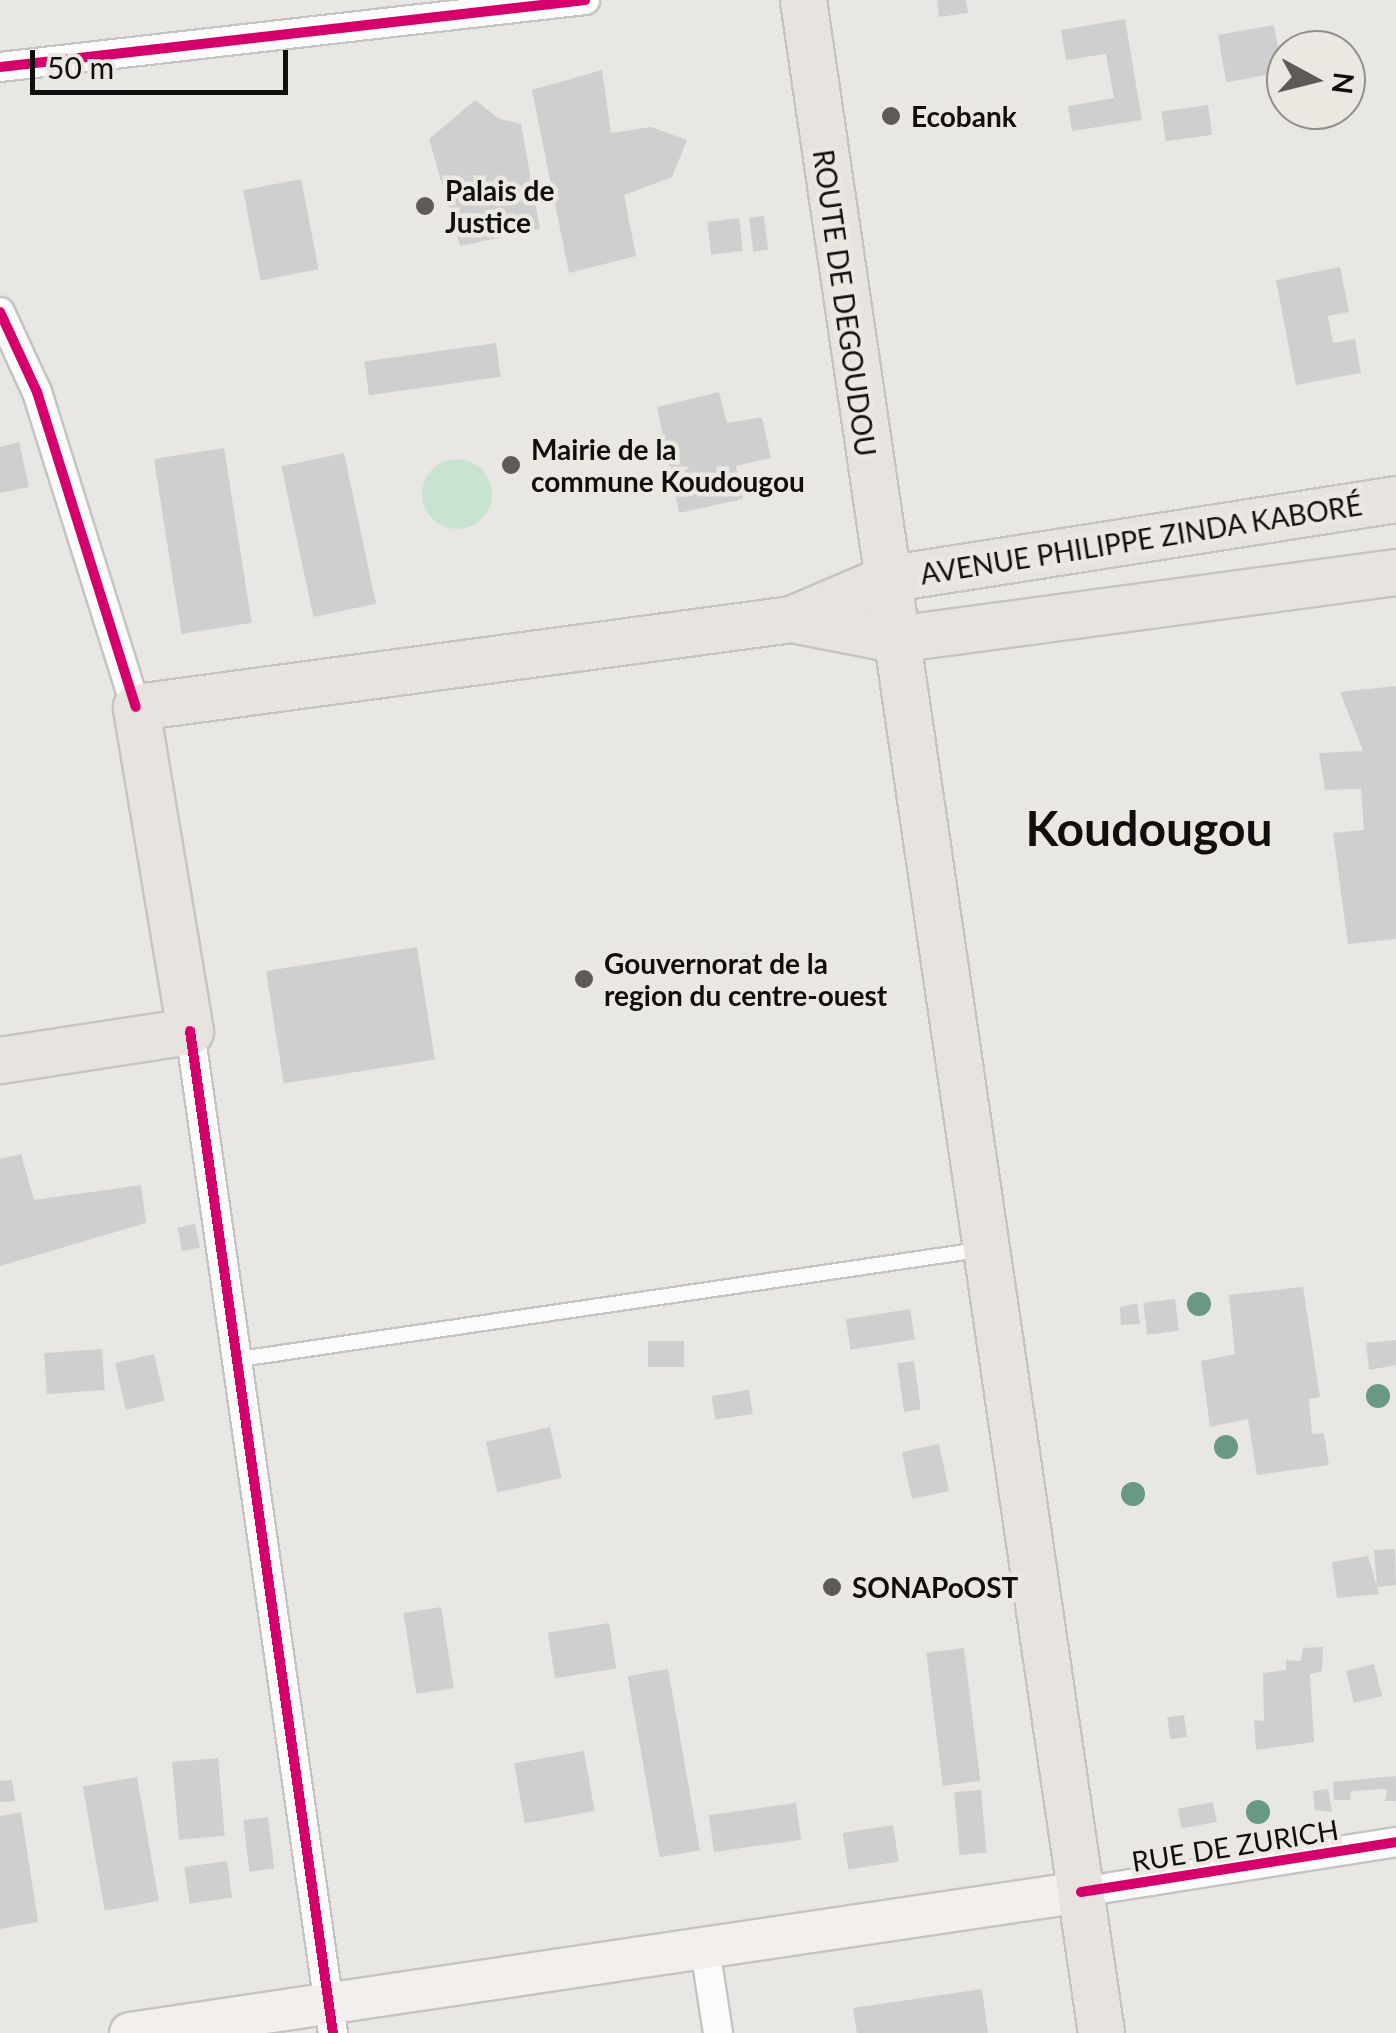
<!DOCTYPE html>
<html>
<head>
<meta charset="utf-8">
<style>
	body { margin:0 }
	#map { position:relative; width:1396px; height:2033px; overflow:hidden; background:#e9e7e4; font-family:Lato,sans-serif }
	div>[style] { position:absolute }
	[style*='--x'] { left:calc(var(--x)*1px); top:calc(var(--y)*1px); width:calc(var(--w)*1px); rotate:calc(var(--a)*1deg) }
	.green>* { inset:0; background:#c8e4d1 }
	.round { border-radius:50% }
	.building>* { inset:0; background:#d0cfcf; transform-origin:0 0 }
	.roads { filter:drop-shadow(2px 0 #c6c4c2) drop-shadow(-2px 0 #c6c4c2) drop-shadow(0 2px #c6c4c2) drop-shadow(0 -2px #c6c4c2) }
	.service>* { height:14px; margin:-7px; padding:0 7px; transform-origin:7px; border-radius:7px; background:#fcfbfb }
	.minor>* { height:28px; margin:-14px; padding:0 14px; transform-origin:14px; border-radius:14px; background:#fcfbfb }
	.secondary>* { height:40px; margin:-20px; padding:0 20px; transform-origin:20px; border-radius:20px; background:#f2efec }
	.primary>* { height:45px; margin:-22.5px; padding:0 22.5px; transform-origin:22.5px; border-radius:22.5px; background:#e7e3de }
	.cycleway>* { height:10px; margin:-5px; padding:0 5px; transform-origin:5px; border-radius:5px; background:#d6006c }
	.trees>* { width:24px; height:24px; margin:-12px; border-radius:50%; background:#699883 }
	.dots>* { width:28px; height:28px; translate:-50% -50%; box-sizing:border-box; border:5px solid #ebe8e2; border-radius:50% }
	span { translate:-50% -50%; white-space:nowrap; text-align:center; line-height:1.15; -webkit-text-stroke:9px #ebe8e2; paint-order:stroke }
	.poi-label { font-size:28px; color:#100f0d; font-weight:700 }
	.left { translate:0 -50%; text-align:left }
	.street-label { font-size:28px; color:#100f0d }
	.town-label { font-size:48px; color:#100f0d; font-weight:700 }
	.north { position:absolute; left:1266px; top:30px; width:100px; height:100px; box-sizing:border-box; background:#ebe8e2; border:2px solid #93918d; border-radius:50%; rotate:97deg; font-size:28px; font-weight:700; line-height:40px; text-align:center; color:#100f0d }
	.north::after { content:''; display:block; margin:auto; width:35px; height:45px; background:#5c5b58; clip-path:polygon(50% 0,100% 100%,50% 72%,0 100%) }
	.scale { position:absolute; left:30px; top:50px; width:258px; height:45px; box-sizing:border-box; border:5px solid #100f0d; border-top:0; padding-left:12px; font-size:30px; line-height:35px; white-space:nowrap; color:#100f0d; -webkit-text-stroke:8px #ebe8e2; paint-order:stroke }
</style>
</head>
<body>
<div id="map">
	<div class="green">
		<i class="round" style="left:422px;top:459px;width:70px;height:70px"></i>
	</div>
	<div class="building">
		<i style="clip-path:polygon(937px 0,966px 0,968px 13px,939px 17px)"></i>
		<i style="clip-path:polygon(1125px 19px,1142px 120px,1072px 131px,1068px 106px,1114px 98px,1106px 54px,1066px 60px,1061px 30px)"></i>
		<i style="left:1274px;top:25px;width:48px;height:57px;rotate:80deg"></i>
		<i style="clip-path:polygon(602px 70px,611px 133px,651px 127px,687px 140px,672px 177px,624px 195px,636px 256px,569px 273px,532px 90px)"></i>
		<i style="clip-path:polygon(475px 100px,498px 118px,521px 124px,540px 229px,460px 246px,429px 139px)"></i>
		<i style="left:1208px;top:105px;width:30px;height:47px;rotate:82deg"></i>
		<i style="clip-path:polygon(1304px 110px,1327px 110px,1324px 125px,1302px 121px)"></i>
		<i style="left:301px;top:179px;width:92px;height:59px;rotate:79deg"></i>
		<i style="left:764px;top:216px;width:34px;height:15px;rotate:83deg"></i>
		<i style="left:739px;top:218px;width:33px;height:32px;rotate:83deg"></i>
		<i style="clip-path:polygon(1340px 267px,1349px 312px,1328px 316px,1333px 343px,1355px 339px,1361px 373px,1296px 385px,1276px 280px)"></i>
		<i style="left:496px;top:343px;width:34px;height:133px;rotate:82deg"></i>
		<i style="clip-path:polygon(719px 392px,727px 423px,762px 417px,771px 458px,736px 466px,743px 499px,679px 513px,657px 407px)"></i>
		<i style="clip-path:polygon(19px 442px,29px 487px,0 493px,0 447px)"></i>
		<i style="left:224px;top:448px;width:177px;height:71px;rotate:81deg"></i>
		<i style="left:344px;top:453px;width:154px;height:64px;rotate:78deg"></i>
		<i style="clip-path:polygon(1396px 686px,1396px 939px,1348px 944px,1333px 833px,1364px 830px,1361px 789px,1325px 790px,1319px 753px,1363px 751px,1340px 692px)"></i>
		<i style="left:417px;top:947px;width:114px;height:153px;rotate:81deg"></i>
		<i style="clip-path:polygon(21px 1154px,34px 1200px,141px 1185px,146px 1223px,0 1266px,0 1159px)"></i>
		<i style="left:195px;top:1224px;width:24px;height:18px;rotate:78deg"></i>
		<i style="clip-path:polygon(1303px 1287px,1320px 1397px,1309px 1399px,1312px 1434px,1324px 1433px,1329px 1465px,1257px 1475px,1248px 1419px,1210px 1427px,1201px 1361px,1235px 1354px,1229px 1295px)"></i>
		<i style="left:1175px;top:1299px;width:32px;height:32px;rotate:83deg"></i>
		<i style="clip-path:polygon(1137px 1303px,1140px 1324px,1121px 1325px,1120px 1307px)"></i>
		<i style="left:910px;top:1309px;width:31px;height:65px;rotate:81deg"></i>
		<i style="clip-path:polygon(1396px 1340px,1396px 1365px,1369px 1370px,1366px 1343px)"></i>
		<i style="left:648px;top:1341px;width:36px;height:26px"></i>
		<i style="left:102px;top:1349px;width:41px;height:58px;rotate:86deg"></i>
		<i style="left:154px;top:1354px;width:48px;height:40px;rotate:77deg"></i>
		<i style="left:914px;top:1361px;width:49px;height:17px;rotate:82deg"></i>
		<i style="left:749px;top:1390px;width:24px;height:38px;rotate:81deg"></i>
		<i style="left:550px;top:1427px;width:52px;height:66px;rotate:77deg"></i>
		<i style="left:939px;top:1444px;width:48px;height:38px;rotate:78deg"></i>
		<i style="clip-path:polygon(1395px 1549px,1396px 1585px,1377px 1587px,1379px 1594px,1337px 1598px,1332px 1562px,1368px 1556px,1377px 1587px,1374px 1550px)"></i>
		<i style="left:441px;top:1607px;width:82px;height:38px;rotate:81deg"></i>
		<i style="left:609px;top:1623px;width:46px;height:62px;rotate:81deg"></i>
		<i style="clip-path:polygon(1323px 1647px,1322px 1671px,1310px 1674px,1314px 1742px,1256px 1750px,1254px 1720px,1264px 1721px,1263px 1673px,1286px 1670px,1286px 1660px,1301px 1661px,1303px 1648px)"></i>
		<i style="left:964px;top:1648px;width:134px;height:38px;rotate:83deg"></i>
		<i style="left:1374px;top:1664px;width:33px;height:29px;rotate:76deg"></i>
		<i style="left:668px;top:1669px;width:184px;height:41px;rotate:80deg"></i>
		<i style="left:1184px;top:1715px;width:22px;height:17px;rotate:82deg"></i>
		<i style="left:584px;top:1751px;width:61px;height:71px;rotate:80deg"></i>
		<i style="left:218px;top:1758px;width:78px;height:46px;rotate:85deg"></i>
		<i style="clip-path:polygon(1396px 1776px,1396px 1801px,1385px 1801px,1387px 1789px,1351px 1791px,1350px 1800px,1334px 1800px,1333px 1782px)"></i>
		<i style="left:137px;top:1777px;width:126px;height:55px;rotate:80deg"></i>
		<i style="clip-path:polygon(12px 1780px,15px 1801px,0 1802px,0 1781px)"></i>
		<i style="clip-path:polygon(1328px 1789px,1332px 1812px,1315px 1810px,1313px 1791px)"></i>
		<i style="left:981px;top:1790px;width:63px;height:27px;rotate:85deg"></i>
		<i style="left:1213px;top:1802px;width:20px;height:36px;rotate:79deg"></i>
		<i style="left:796px;top:1803px;width:37px;height:88px;rotate:82deg"></i>
		<i style="clip-path:polygon(21px 1812px,38px 1922px,0 1929px,0 1816px)"></i>
		<i style="left:268px;top:1817px;width:52px;height:25px;rotate:83deg"></i>
		<i style="left:893px;top:1825px;width:37px;height:51px;rotate:81deg"></i>
		<i style="left:227px;top:1861px;width:37px;height:43px;rotate:82deg"></i>
		<i style="clip-path:polygon(982px 1989px,988px 2033px,857px 2033px,853px 2008px)"></i>
	</div>
	<div class="roads">
		<div class="service">
			<i style="--x:233;--y:1360;--w:754;--a:-8.39"></i>
		</div>
		<div class="minor">
			<i style="--x:0;--y:67;--w:589;--a:-6.53"></i>
			<i style="--x:0;--y:312;--w:88;--a:65.2"></i>
			<i style="--x:37;--y:392;--w:330;--a:72.6"></i>
			<i style="--x:190;--y:1031;--w:1012;--a:81.88"></i>
			<i style="--x:1081;--y:1892;--w:319;--a:-9"></i>
			<i style="--x:705;--y:1949;--w:85;--a:81.2"></i>
		</div>
		<div class="secondary">
			<i style="--x:130;--y:2033;--w:961;--a:-8.43"></i>
		</div>
		<div class="primary">
			<i style="--x:803;--y:0;--w:2055;--a:81.66"></i>
			<i style="--x:791;--y:619;--w:106;--a:10.9"></i>
			<i style="--x:895;--y:639;--w:505;--a:-7.62"></i>
			<i style="--x:0;--y:1060;--w:192;--a:-8.7"></i>
			<i style="--x:190;--y:1031;--w:328;--a:-99.5"></i>
			<i style="--x:136;--y:707;--w:661;--a:-7.65"></i>
			<i style="--x:791;--y:619;--w:102;--a:-23.1"></i>
			<i style="--x:885;--y:579;--w:517;--a:-8.9"></i>
		</div>
	</div>
	<div class="cycleway">
		<i style="--x:0;--y:67;--w:589;--a:-6.53"></i>
		<i style="--x:0;--y:312;--w:88;--a:65.2"></i>
		<i style="--x:37;--y:392;--w:330;--a:72.6"></i>
		<i style="--x:190;--y:1031;--w:1012;--a:81.88"></i>
		<i style="--x:1081;--y:1892;--w:319;--a:-9"></i>
	</div>
	<div class="trees">
		<i style="left:1199px;top:1304px"></i>
		<i style="left:1378px;top:1396px"></i>
		<i style="left:1226px;top:1447px"></i>
		<i style="left:1133px;top:1494px"></i>
		<i style="left:1258px;top:1812px"></i>
	</div>
	<div class="dots">
		<i style="left:891px;top:116px;background:#5c5b58"></i>
		<i style="left:425px;top:206px;background:#5c5b58"></i>
		<i style="left:511px;top:465px;background:#5c5b58"></i>
		<i style="left:584px;top:979px;background:#5c5b58"></i>
		<i style="left:832px;top:1587px;background:#5c5b58"></i>
	</div>
	<div class="poi-label">
		<span class="left" style="left:911px;top:116px">Ecobank</span>
		<span class="left" style="left:445px;top:206px">Palais de<br>Justice</span>
		<span class="left" style="left:531px;top:465px">Mairie de la<br>commune Koudougou</span>
		<span class="left" style="left:604px;top:979px">Gouvernorat de la<br>region du centre-ouest</span>
		<span class="left" style="left:852px;top:1587px">SONAPoOST</span>
	</div>
	<div class="street-label">
		<span style="left:845px;top:303px;rotate:82deg">ROUTE DE DEGOUDOU</span>
		<span style="left:1141px;top:539px;rotate:-9deg">AVENUE PHILIPPE ZINDA KABORÉ</span>
		<span style="left:1235px;top:1845px;rotate:-9deg">RUE DE ZURICH</span>
	</div>
	<div class="town-label">
		<span style="left:1149px;top:828px">Koudougou</span>
	</div>
	<div class="north">N</div>
	<div class="scale">50 m</div>
</div>
</body>
</html>
